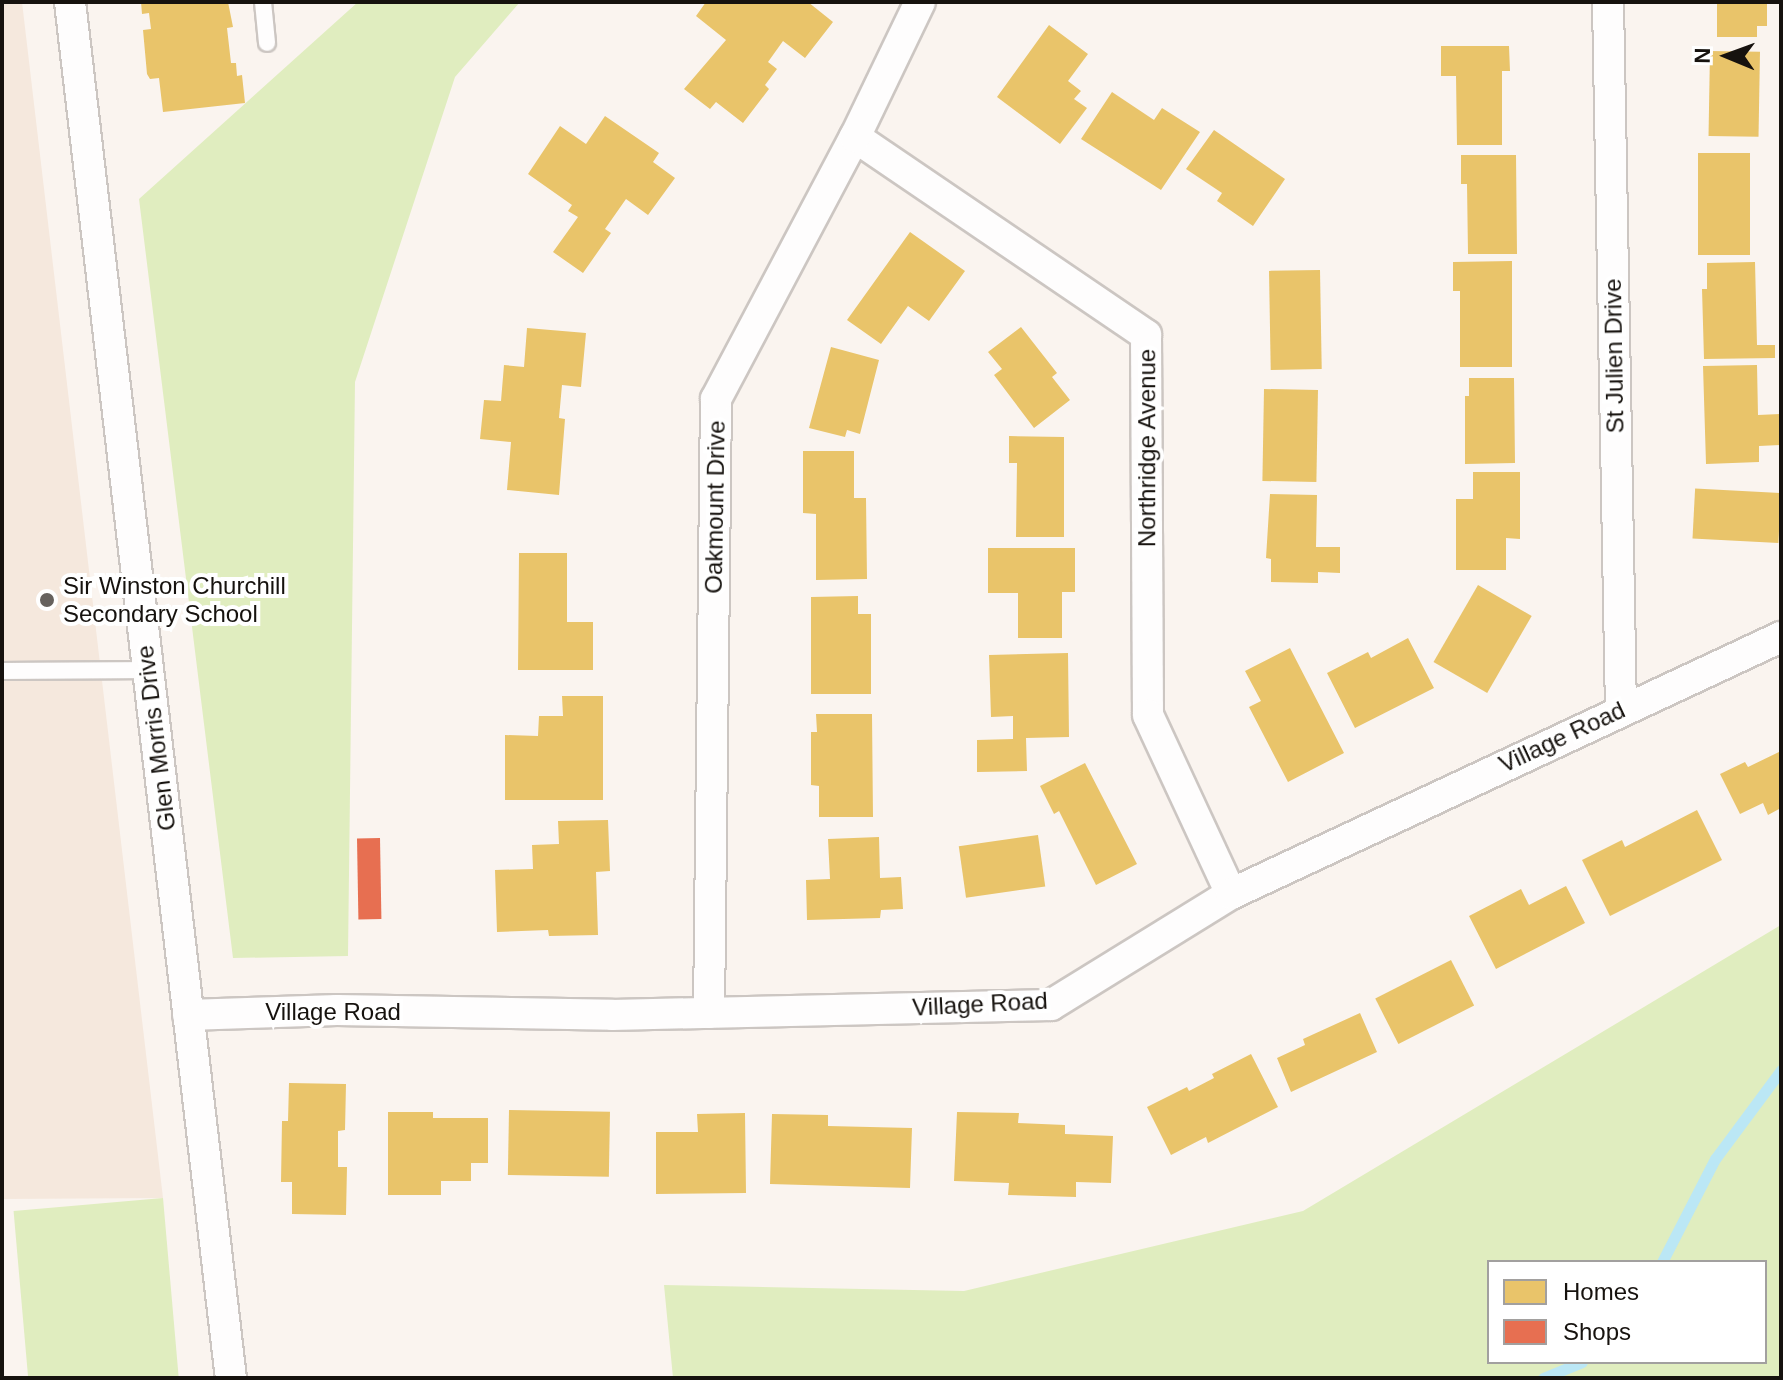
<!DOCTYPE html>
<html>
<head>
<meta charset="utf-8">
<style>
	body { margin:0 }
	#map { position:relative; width:1783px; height:1380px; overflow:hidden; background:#faf4ef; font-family:Helvetica,sans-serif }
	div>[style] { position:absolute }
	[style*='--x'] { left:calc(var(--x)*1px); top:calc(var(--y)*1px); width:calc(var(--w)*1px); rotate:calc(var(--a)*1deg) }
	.built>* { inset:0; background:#f5e8dd }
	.green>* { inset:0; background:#e0edbf; transform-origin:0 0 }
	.homes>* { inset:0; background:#e9c46a; transform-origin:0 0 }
	.shops>* { inset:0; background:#e76f51; transform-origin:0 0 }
	.stream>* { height:11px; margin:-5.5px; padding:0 5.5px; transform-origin:5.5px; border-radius:5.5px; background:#bbe7f5 }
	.roads { filter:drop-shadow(2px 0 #ccc6c2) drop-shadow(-2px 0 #ccc6c2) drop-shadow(0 2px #ccc6c2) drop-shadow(0 -2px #ccc6c2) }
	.lane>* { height:16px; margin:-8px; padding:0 8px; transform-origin:8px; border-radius:8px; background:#fefdfd }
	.street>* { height:30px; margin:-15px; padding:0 15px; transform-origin:15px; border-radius:15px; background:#fefdfd }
	.dots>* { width:22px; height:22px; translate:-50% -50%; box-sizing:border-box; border:4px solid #fff; border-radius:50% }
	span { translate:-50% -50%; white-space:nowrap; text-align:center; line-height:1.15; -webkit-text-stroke:8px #fff; paint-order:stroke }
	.street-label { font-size:24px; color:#16120e }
	.poi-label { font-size:24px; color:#16120e }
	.left { translate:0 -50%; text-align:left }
	.frame { position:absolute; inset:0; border:4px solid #16120e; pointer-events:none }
	.legend { position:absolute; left:1487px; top:1260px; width:280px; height:104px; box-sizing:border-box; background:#fff; border:2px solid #a2a09f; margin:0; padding:10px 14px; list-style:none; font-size:24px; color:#16120e }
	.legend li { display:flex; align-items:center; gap:16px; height:40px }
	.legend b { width:40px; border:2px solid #a2a09f }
	.north { position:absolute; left:1687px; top:16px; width:80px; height:80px; -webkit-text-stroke:6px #fff; paint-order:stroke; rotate:271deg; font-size:22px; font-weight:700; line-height:32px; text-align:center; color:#16120e }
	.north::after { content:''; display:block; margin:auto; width:28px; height:36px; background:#16120e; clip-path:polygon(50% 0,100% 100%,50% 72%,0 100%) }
</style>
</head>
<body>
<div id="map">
	<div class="built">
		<i style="clip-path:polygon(2px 2px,22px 2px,163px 1198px,2px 1199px)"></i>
	</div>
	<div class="green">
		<i style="clip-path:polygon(358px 2px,520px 2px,455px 77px,355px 382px,348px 956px,233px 958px,139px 199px)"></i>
		<i style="clip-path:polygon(evenodd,1781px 925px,1781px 1378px,673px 1378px,664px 1285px,964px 1291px,1303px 1211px,1781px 925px,1489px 1262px,1765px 1262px,1765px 1362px,1489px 1362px,1489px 1262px)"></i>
		<i style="left:163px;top:1198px;width:181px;height:150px;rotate:85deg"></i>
	</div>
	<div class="homes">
		<i style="clip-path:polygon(141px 2px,228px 2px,233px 27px,227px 28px,231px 63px,236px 63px,237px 76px,242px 75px,245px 103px,163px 112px,159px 78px,150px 79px,147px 74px,143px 30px,151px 29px,149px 13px,142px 14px)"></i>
		<i style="clip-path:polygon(706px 2px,808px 2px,833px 22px,805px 58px,783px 41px,768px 62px,777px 69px,765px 85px,769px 89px,743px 123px,716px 102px,710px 109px,684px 89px,726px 40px,696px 16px)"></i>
		<i style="clip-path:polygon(1717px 2px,1767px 2px,1767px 26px,1757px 26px,1757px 37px,1717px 37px)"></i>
		<i style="clip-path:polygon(1049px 25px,1088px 54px,1068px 81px,1081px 91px,1074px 99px,1087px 108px,1060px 144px,997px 97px)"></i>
		<i style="clip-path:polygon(1441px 46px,1509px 46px,1510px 71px,1502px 71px,1502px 145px,1457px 145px,1456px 76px,1441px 76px)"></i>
		<i style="left:1710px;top:51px;width:50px;height:85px;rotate:1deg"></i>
		<i style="clip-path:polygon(1112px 92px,1154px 120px,1162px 108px,1200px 132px,1161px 190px,1081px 139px)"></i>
		<i style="clip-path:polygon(605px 116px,659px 153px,653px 162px,675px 178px,648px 215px,626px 199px,605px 229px,611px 233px,583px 273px,553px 252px,578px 217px,568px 211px,572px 205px,528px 174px,560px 126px,586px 144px)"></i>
		<i style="clip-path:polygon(1214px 130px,1285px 179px,1253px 226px,1217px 201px,1222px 193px,1186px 169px)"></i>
		<i style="left:1698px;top:153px;width:52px;height:102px"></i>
		<i style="clip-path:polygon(1461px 155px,1516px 155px,1517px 254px,1468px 254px,1467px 184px,1461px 184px)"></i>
		<i style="clip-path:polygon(910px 232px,965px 271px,929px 321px,908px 306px,881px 344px,847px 320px)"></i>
		<i style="clip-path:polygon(1512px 261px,1512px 367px,1460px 367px,1460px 291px,1453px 291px,1453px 262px)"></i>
		<i style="clip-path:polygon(1755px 262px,1757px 345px,1775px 345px,1775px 358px,1704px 359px,1702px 289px,1707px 289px,1707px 263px)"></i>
		<i style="left:1320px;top:270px;width:99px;height:51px;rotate:89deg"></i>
		<i style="clip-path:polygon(1021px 327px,1057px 373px,1052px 377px,1070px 400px,1034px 428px,994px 375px,1002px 369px,988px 352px)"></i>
		<i style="clip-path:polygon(527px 328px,586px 333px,581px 387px,562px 385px,559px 418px,565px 419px,559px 495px,507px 490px,511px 442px,480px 439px,484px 400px,501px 401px,504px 365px,524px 367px)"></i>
		<i style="clip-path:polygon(831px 347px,879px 360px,860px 434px,847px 430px,845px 437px,809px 428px)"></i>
		<i style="clip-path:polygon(1757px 365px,1758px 415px,1781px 414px,1781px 445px,1759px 446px,1759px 462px,1706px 464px,1703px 366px)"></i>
		<i style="clip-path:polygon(1469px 378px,1514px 378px,1515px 463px,1465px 464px,1465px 396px,1469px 396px)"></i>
		<i style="left:1264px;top:389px;width:54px;height:92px;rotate:1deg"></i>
		<i style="clip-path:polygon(1009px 436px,1064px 437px,1064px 537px,1016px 537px,1017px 463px,1009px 463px)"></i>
		<i style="clip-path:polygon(803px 451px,854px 451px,854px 498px,866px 498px,867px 579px,816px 580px,816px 514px,803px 513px)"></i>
		<i style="clip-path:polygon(1473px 472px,1520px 472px,1520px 539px,1506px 538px,1506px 570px,1456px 570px,1456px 499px,1473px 499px)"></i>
		<i style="left:1781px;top:493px;width:50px;height:86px;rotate:93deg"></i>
		<i style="clip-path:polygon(1270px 494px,1317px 495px,1316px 547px,1340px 547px,1340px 573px,1318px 572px,1318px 583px,1271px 582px,1271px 559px,1266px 558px)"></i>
		<i style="clip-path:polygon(988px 548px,1075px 548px,1075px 592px,1062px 592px,1062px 638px,1018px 638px,1018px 593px,988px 593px)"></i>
		<i style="clip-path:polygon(519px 553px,567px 553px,567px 622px,593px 622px,593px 670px,518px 670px)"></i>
		<i style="left:1478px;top:585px;width:62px;height:89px;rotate:30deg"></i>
		<i style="clip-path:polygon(858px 596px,858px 614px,871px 614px,871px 694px,811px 694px,811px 597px)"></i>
		<i style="clip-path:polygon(1408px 638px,1434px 688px,1355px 728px,1327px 673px,1368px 652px,1371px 658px)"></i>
		<i style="clip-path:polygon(1290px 648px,1344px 753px,1288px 782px,1249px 707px,1261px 701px,1245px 671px)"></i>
		<i style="clip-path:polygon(1068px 653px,1069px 737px,1026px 738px,1027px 771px,977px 772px,977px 740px,1013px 739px,1013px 716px,991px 717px,989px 655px)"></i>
		<i style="clip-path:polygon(562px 696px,603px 696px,603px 800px,505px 800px,505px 735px,538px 736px,539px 716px,563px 716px)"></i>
		<i style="clip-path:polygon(816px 714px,872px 714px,873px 817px,819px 817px,819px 786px,811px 785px,811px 732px,817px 732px)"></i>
		<i style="clip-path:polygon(1781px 751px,1781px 808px,1768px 815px,1763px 803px,1740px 814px,1720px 774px,1745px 762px,1748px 767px)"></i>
		<i style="clip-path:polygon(1085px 763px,1137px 864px,1096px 885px,1059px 811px,1054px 814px,1040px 786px)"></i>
		<i style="clip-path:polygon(1697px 810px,1722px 860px,1610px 916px,1582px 860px,1622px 840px,1625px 847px)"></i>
		<i style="clip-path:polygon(608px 820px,610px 871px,596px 872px,598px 935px,549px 936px,548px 930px,497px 932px,495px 870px,533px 869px,532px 845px,559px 844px,558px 821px)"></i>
		<i style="left:1038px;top:835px;width:52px;height:80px;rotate:82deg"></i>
		<i style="clip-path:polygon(879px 837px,880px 878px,901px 877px,903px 909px,881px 910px,880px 918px,807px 920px,806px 880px,830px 879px,828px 839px)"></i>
		<i style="clip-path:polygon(1566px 886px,1585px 923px,1496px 969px,1469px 916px,1521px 889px,1529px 905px)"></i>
		<i style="left:1451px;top:960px;width:51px;height:85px;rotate:63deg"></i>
		<i style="clip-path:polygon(1360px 1013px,1377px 1052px,1291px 1092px,1277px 1058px,1305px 1045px,1303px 1039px)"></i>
		<i style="clip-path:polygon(1251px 1054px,1278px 1107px,1208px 1143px,1206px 1137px,1171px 1155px,1147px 1107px,1187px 1087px,1189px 1091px,1214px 1078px,1212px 1074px)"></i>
		<i style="clip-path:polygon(289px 1083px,346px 1084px,345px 1130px,338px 1131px,338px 1167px,347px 1167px,346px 1215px,292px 1214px,292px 1182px,281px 1182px,282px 1121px,288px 1121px)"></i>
		<i style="left:509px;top:1110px;width:101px;height:65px;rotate:1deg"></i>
		<i style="clip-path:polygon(388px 1112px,433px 1112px,433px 1118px,488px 1118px,488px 1163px,471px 1163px,471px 1181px,441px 1181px,441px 1195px,388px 1195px)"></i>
		<i style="clip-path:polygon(957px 1112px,1019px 1113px,1018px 1123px,1065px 1125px,1065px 1134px,1113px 1136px,1111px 1183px,1076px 1182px,1076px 1197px,1008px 1195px,1009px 1183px,954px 1181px)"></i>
		<i style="clip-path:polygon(745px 1113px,746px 1193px,656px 1194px,656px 1132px,698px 1132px,697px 1114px)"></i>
		<i style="clip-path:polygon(772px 1114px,828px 1115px,828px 1126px,912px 1128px,910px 1188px,770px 1184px)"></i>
	</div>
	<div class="shops">
		<i style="left:380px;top:838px;width:81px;height:23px;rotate:89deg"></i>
	</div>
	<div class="stream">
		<i style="--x:1662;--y:1262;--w:116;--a:-62.8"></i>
		<i style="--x:1715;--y:1159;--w:111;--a:-53.4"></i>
		<i style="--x:1543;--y:1378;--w:42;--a:-22.3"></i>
	</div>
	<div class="roads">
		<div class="lane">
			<i style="--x:263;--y:2;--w:41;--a:84.4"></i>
			<i style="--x:2;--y:671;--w:146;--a:-0.4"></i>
		</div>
		<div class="street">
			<i style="--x:70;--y:2;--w:1385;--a:83.33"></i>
			<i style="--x:1608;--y:2;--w:707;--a:88.95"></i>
			<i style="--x:855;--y:137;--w:352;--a:34.2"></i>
			<i style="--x:1146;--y:335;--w:380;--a:89.7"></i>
			<i style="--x:1148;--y:715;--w:197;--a:65.1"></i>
			<i style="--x:709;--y:1013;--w:614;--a:-89.35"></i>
			<i style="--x:716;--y:399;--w:297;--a:-62.1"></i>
			<i style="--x:855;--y:137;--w:150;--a:-64.3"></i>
			<i style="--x:188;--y:1015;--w:149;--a:-1.9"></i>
			<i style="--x:337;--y:1010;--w:275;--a:1"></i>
			<i style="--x:612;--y:1015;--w:439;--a:-1.3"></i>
			<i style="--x:1051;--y:1005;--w:211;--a:-31.7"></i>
			<i style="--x:1231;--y:894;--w:607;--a:-25.05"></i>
		</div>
	</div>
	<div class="dots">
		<i style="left:47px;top:600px;background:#66615d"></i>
	</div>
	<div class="street-label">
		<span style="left:1614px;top:356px;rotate:-91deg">St Julien Drive</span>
		<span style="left:1147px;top:448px;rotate:-90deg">Northridge Avenue</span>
		<span style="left:715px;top:507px;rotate:-89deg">Oakmount Drive</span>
		<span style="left:1562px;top:737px;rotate:-25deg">Village Road</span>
		<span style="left:156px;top:738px;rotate:-97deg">Glen Morris Drive</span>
		<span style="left:980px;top:1004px;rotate:-3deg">Village Road</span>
		<span style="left:333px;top:1012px">Village Road</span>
	</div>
	<div class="poi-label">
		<span class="left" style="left:63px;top:600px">Sir Winston Churchill<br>Secondary School</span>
	</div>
	<div class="frame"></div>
	<ul class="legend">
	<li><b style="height:22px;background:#e9c46a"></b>Homes</li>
	<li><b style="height:22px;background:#e76f51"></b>Shops</li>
	</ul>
	<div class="north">N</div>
</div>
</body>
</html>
